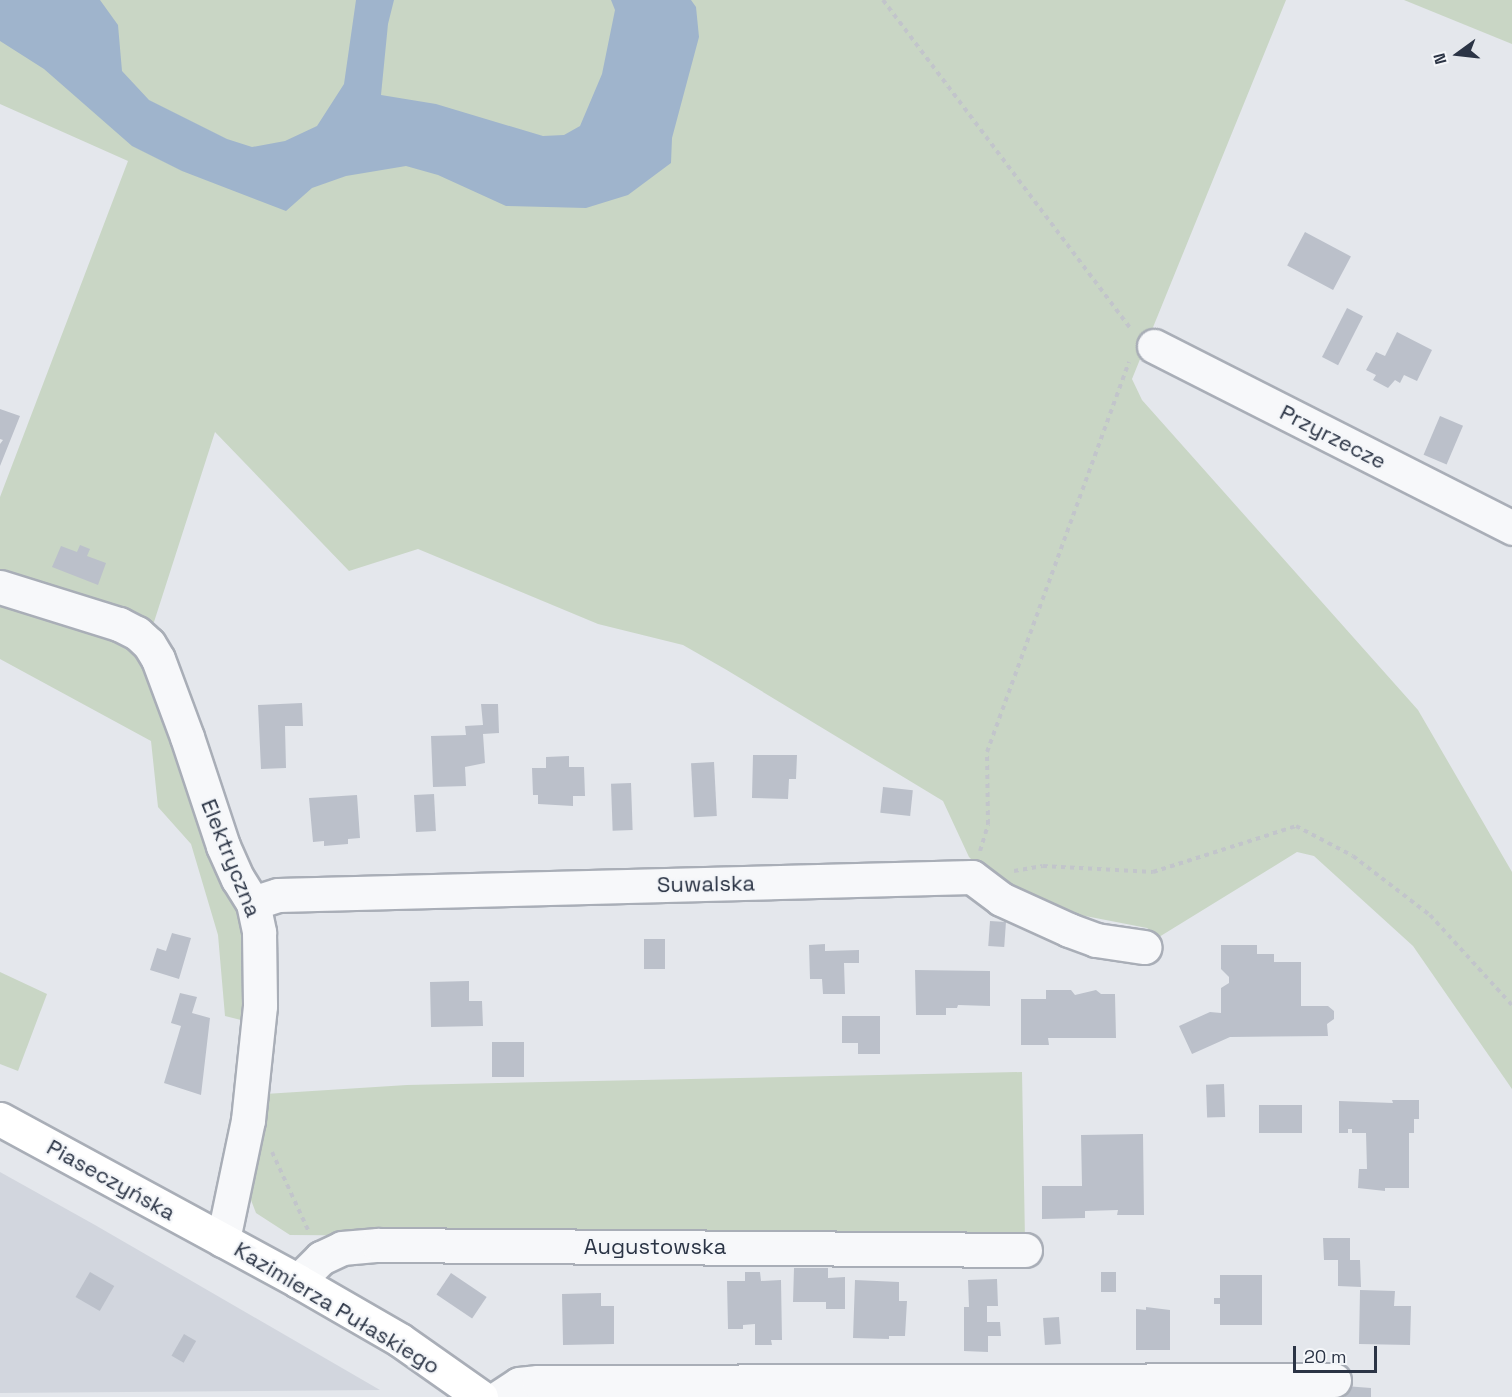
<!DOCTYPE html>
<html>
<head>
<meta charset="utf-8">
<style>
	body { margin:0 }
	#map { position:relative; width:1512px; height:1397px; overflow:hidden; background:#e4e7ec; font-family:"Space Grotesk",sans-serif }
	div>[style] { position:absolute }
	[style*='--x'] { left:calc(var(--x)*1px); top:calc(var(--y)*1px); width:calc(var(--w)*1px); rotate:calc(var(--a)*1deg) }
	.built>* { inset:0; background:#d2d6de }
	.green>* { inset:0; background:#c9d6c5 }
	.water>* { inset:0; background:#9fb4cc }
	.building>* { inset:0; background:#bbc0ca; transform-origin:0 0 }
	.path>* { height:4px; margin-top:-2px; transform-origin:0; background:repeating-linear-gradient(90deg,#c2c5cb 0 4.5px,transparent 0 9px) }
	.roads { filter:drop-shadow(2px 0 #a9aeb7) drop-shadow(-2px 0 #a9aeb7) drop-shadow(0 2px #a9aeb7) drop-shadow(0 -2px #a9aeb7) }
	.minor>* { height:33px; margin:-16.5px; padding:0 16.5px; transform-origin:16.5px; border-radius:16.5px; background:#f7f8fa }
	.major>* { height:33px; margin:-16.5px; padding:0 16.5px; transform-origin:16.5px; border-radius:16.5px; background:#fff }
	span { translate:-50% -50%; white-space:nowrap; text-align:center; line-height:1.15; -webkit-text-stroke:4.5px #f4f6f9; paint-order:stroke }
	.street-label { font-size:22px; color:#2b3445 }
	.north { position:absolute; left:1428px; top:24px; width:60px; height:60px; -webkit-text-stroke:4px #f4f6f9; paint-order:stroke; rotate:255deg; font-size:16px; font-weight:700; line-height:24px; text-align:center; color:#2b3445 }
	.north::after { content:''; display:block; margin:auto; width:21px; height:27px; background:#2b3445; clip-path:polygon(50% 0,100% 100%,50% 72%,0 100%) }
	.scale { position:absolute; left:1293px; top:1346px; width:84px; height:27px; box-sizing:border-box; border:3px solid #2b3445; border-top:0; padding-left:8px; font-size:18px; line-height:21px; white-space:nowrap; color:#2b3445; -webkit-text-stroke:4px #f4f6f9; paint-order:stroke }
</style>
</head>
<body>
<div id="map">
	<div class="built">
		<i style="clip-path:polygon(0 1172px,95px 1225px,380px 1390px,0 1393px)"></i>
	</div>
	<div class="green">
		<i style="clip-path:polygon(0 0,1286px 0,1132px 379px,1142px 400px,1418px 710px,1512px 872px,1512px 1089px,1413px 946px,1314px 856px,1297px 852px,1159px 937px,1147px 928px,1075px 914px,1024px 893px,1006px 893px,969px 857px,943px 801px,725px 669px,683px 645px,598px 624px,418px 549px,349px 571px,215px 432px,154px 622px,118px 619px,0 574px,0 497px,128px 161px,0 104px)"></i>
		<i style="clip-path:polygon(1404px 0,1512px 0,1512px 44px)"></i>
		<i style="clip-path:polygon(0 595px,130px 639px,152px 660px,243px 919px,245px 1021px,225px 1016px,218px 935px,191px 844px,158px 807px,151px 741px,0 659px)"></i>
		<i style="clip-path:polygon(0 972px,47px 994px,18px 1071px,0 1064px)"></i>
		<i style="clip-path:polygon(1022px 1072px,1025px 1240px,290px 1235px,256px 1213px,244px 1182px,264px 1128px,265px 1094px,407px 1085px)"></i>
	</div>
	<div class="water">
		<i style="clip-path:polygon(0 0,100px 0,118px 25px,122px 71px,149px 100px,227px 139px,252px 147px,285px 141px,317px 126px,344px 84px,356px 0,394px 0,388px 24px,381px 95px,436px 104px,543px 136px,564px 135px,580px 126px,602px 74px,615px 10px,611px 0,691px 0,696px 7px,699px 37px,672px 138px,671px 163px,628px 195px,586px 208px,506px 206px,438px 175px,406px 166px,346px 176px,312px 188px,286px 211px,182px 171px,132px 146px,44px 69px,0 41px)"></i>
	</div>
	<div class="building">
		<i style="left:1305px;top:232px;width:52px;height:38px;rotate:28deg"></i>
		<i style="left:1347px;top:308px;width:18px;height:55px;rotate:27deg"></i>
		<i style="clip-path:polygon(1397px 332px,1432px 350px,1417px 381px,1404px 375px,1400px 383px,1395px 380px,1388px 388px,1373px 380px,1376px 375px,1366px 370px,1376px 352px,1385px 356px)"></i>
		<i style="clip-path:polygon(0 409px,20px 416px,0 466px,0 444px,3px 440px,0 439px)"></i>
		<i style="left:1440px;top:416px;width:25px;height:42px;rotate:23deg"></i>
		<i style="clip-path:polygon(80px 545px,90px 549px,87px 556px,106px 563px,98px 585px,52px 567px,61px 546px,77px 552px)"></i>
		<i style="clip-path:polygon(302px 703px,303px 726px,285px 726px,286px 768px,261px 769px,258px 705px)"></i>
		<i style="clip-path:polygon(481px 704px,498px 704px,499px 733px,483px 734px,485px 763px,465px 767px,466px 786px,433px 787px,431px 736px,466px 735px,465px 726px,483px 725px)"></i>
		<i style="clip-path:polygon(753px 755px,797px 755px,796px 779px,789px 779px,788px 799px,752px 798px)"></i>
		<i style="clip-path:polygon(569px 756px,569px 767px,584px 767px,585px 796px,573px 796px,573px 806px,538px 804px,538px 795px,533px 795px,532px 768px,546px 768px,546px 757px)"></i>
		<i style="left:714px;top:762px;width:54px;height:23px;rotate:87deg"></i>
		<i style="left:631px;top:783px;width:47px;height:20px;rotate:88deg"></i>
		<i style="left:883px;top:787px;width:30px;height:26px;rotate:6deg"></i>
		<i style="left:434px;top:794px;width:37px;height:20px;rotate:87deg"></i>
		<i style="clip-path:polygon(357px 795px,360px 838px,348px 839px,348px 844px,324px 846px,324px 841px,313px 842px,309px 798px)"></i>
		<i style="left:990px;top:921px;width:16px;height:25px;rotate:4deg"></i>
		<i style="clip-path:polygon(172px 933px,191px 938px,179px 979px,150px 970px,157px 948px,166px 951px)"></i>
		<i style="left:644px;top:939px;width:21px;height:30px"></i>
		<i style="clip-path:polygon(825px 944px,825px 951px,859px 950px,859px 963px,844px 963px,845px 994px,823px 994px,822px 979px,810px 979px,809px 945px)"></i>
		<i style="clip-path:polygon(1221px 945px,1257px 945px,1257px 954px,1274px 954px,1274px 962px,1301px 962px,1301px 1006px,1328px 1006px,1334px 1011px,1334px 1019px,1327px 1024px,1328px 1036px,1230px 1037px,1192px 1054px,1179px 1026px,1210px 1012px,1221px 1013px,1221px 988px,1229px 983px,1229px 977px,1221px 969px)"></i>
		<i style="clip-path:polygon(915px 970px,990px 971px,990px 1006px,958px 1005px,957px 1008px,946px 1008px,946px 1015px,916px 1015px)"></i>
		<i style="clip-path:polygon(469px 981px,469px 1001px,482px 1001px,483px 1026px,431px 1027px,430px 982px)"></i>
		<i style="clip-path:polygon(1046px 990px,1071px 990px,1075px 995px,1096px 990px,1101px 994px,1115px 994px,1116px 1038px,1048px 1038px,1049px 1045px,1021px 1045px,1021px 999px,1046px 999px)"></i>
		<i style="clip-path:polygon(180px 993px,197px 997px,192px 1013px,210px 1018px,201px 1095px,164px 1083px,181px 1026px,171px 1023px)"></i>
		<i style="clip-path:polygon(842px 1016px,880px 1016px,880px 1054px,858px 1054px,858px 1043px,842px 1043px)"></i>
		<i style="left:524px;top:1042px;width:35px;height:32px;rotate:90deg"></i>
		<i style="left:1224px;top:1084px;width:33px;height:18px;rotate:88deg"></i>
		<i style="clip-path:polygon(1392px 1100px,1419px 1100px,1419px 1119px,1414px 1119px,1414px 1133px,1409px 1133px,1409px 1188px,1385px 1188px,1385px 1191px,1358px 1188px,1359px 1169px,1367px 1169px,1366px 1133px,1352px 1133px,1352px 1129px,1348px 1129px,1348px 1133px,1339px 1133px,1339px 1101px,1393px 1103px)"></i>
		<i style="left:1302px;top:1105px;width:28px;height:43px;rotate:90deg"></i>
		<i style="clip-path:polygon(1143px 1134px,1144px 1215px,1117px 1215px,1118px 1210px,1085px 1211px,1085px 1218px,1042px 1219px,1042px 1186px,1082px 1186px,1081px 1135px)"></i>
		<i style="clip-path:polygon(1323px 1238px,1350px 1238px,1350px 1260px,1360px 1260px,1361px 1287px,1338px 1286px,1338px 1260px,1324px 1260px)"></i>
		<i style="clip-path:polygon(794px 1268px,828px 1268px,828px 1278px,845px 1277px,845px 1309px,826px 1309px,826px 1302px,793px 1302px)"></i>
		<i style="left:90px;top:1272px;width:28px;height:29px;rotate:30deg"></i>
		<i style="clip-path:polygon(745px 1272px,760px 1272px,761px 1281px,781px 1280px,782px 1340px,771px 1340px,772px 1345px,755px 1345px,755px 1324px,743px 1325px,743px 1329px,728px 1329px,727px 1281px,745px 1281px)"></i>
		<i style="left:1101px;top:1272px;width:15px;height:20px"></i>
		<i style="left:451px;top:1273px;width:43px;height:26px;rotate:34deg"></i>
		<i style="clip-path:polygon(1220px 1275px,1262px 1275px,1262px 1325px,1220px 1325px,1220px 1304px,1214px 1304px,1214px 1298px,1220px 1298px)"></i>
		<i style="clip-path:polygon(997px 1279px,998px 1306px,987px 1306px,987px 1322px,1000px 1322px,1001px 1336px,988px 1336px,988px 1352px,964px 1351px,964px 1307px,969px 1307px,968px 1280px)"></i>
		<i style="clip-path:polygon(855px 1280px,899px 1282px,899px 1301px,907px 1301px,905px 1336px,889px 1336px,889px 1339px,853px 1338px)"></i>
		<i style="clip-path:polygon(1360px 1290px,1395px 1291px,1394px 1306px,1411px 1306px,1410px 1345px,1359px 1344px)"></i>
		<i style="clip-path:polygon(601px 1293px,601px 1306px,614px 1306px,614px 1344px,563px 1345px,562px 1294px)"></i>
		<i style="clip-path:polygon(1146px 1307px,1170px 1310px,1170px 1350px,1136px 1350px,1136px 1309px,1146px 1310px)"></i>
		<i style="left:1059px;top:1317px;width:27px;height:16px;rotate:86deg"></i>
		<i style="left:184px;top:1334px;width:14px;height:25px;rotate:30deg"></i>
		<i style="clip-path:polygon(1345px 1386px,1371px 1388px,1371px 1397px,1345px 1397px)"></i>
	</div>
	<div class="path">
		<i style="--x:883;--y:0;--w:411;--a:53"></i>
		<i style="--x:980;--y:851;--w:28;--a:-73"></i>
		<i style="--x:988;--y:824;--w:72;--a:-90.8"></i>
		<i style="--x:987;--y:752;--w:415;--a:-70"></i>
		<i style="--x:1014;--y:871;--w:29;--a:-10"></i>
		<i style="--x:1043;--y:866;--w:110;--a:3.1"></i>
		<i style="--x:1153;--y:872;--w:150;--a:-17.8"></i>
		<i style="--x:1296;--y:826;--w:64;--a:27.8"></i>
		<i style="--x:1353;--y:856;--w:97;--a:37.5"></i>
		<i style="--x:1430;--y:915;--w:122;--a:47.7"></i>
		<i style="--x:272;--y:1152;--w:88;--a:65.2"></i>
	</div>
	<div class="roads">
		<div class="minor">
			<i style="--x:1154;--y:346;--w:402;--a:26.9"></i>
			<i style="--x:0;--y:587;--w:125;--a:17.3"></i>
			<i style="--x:119;--y:624;--w:20;--a:27"></i>
			<i style="--x:137;--y:633;--w:16;--a:43"></i>
			<i style="--x:149;--y:644;--w:17;--a:59"></i>
			<i style="--x:158;--y:659;--w:83;--a:69.6"></i>
			<i style="--x:187;--y:737;--w:115;--a:71.7"></i>
			<i style="--x:223;--y:846;--w:36;--a:66"></i>
			<i style="--x:238;--y:879;--w:28;--a:58"></i>
			<i style="--x:253;--y:903;--w:30;--a:78"></i>
			<i style="--x:259;--y:932;--w:74;--a:89.2"></i>
			<i style="--x:260;--y:1006;--w:115;--a:96"></i>
			<i style="--x:248;--y:1120;--w:123;--a:101.8"></i>
			<i style="--x:253;--y:903;--w:26;--a:-18"></i>
			<i style="--x:278;--y:895;--w:694;--a:-1.49"></i>
			<i style="--x:972;--y:877;--w:36;--a:37"></i>
			<i style="--x:1001;--y:899;--w:75;--a:24.5"></i>
			<i style="--x:1069;--y:930;--w:29;--a:20"></i>
			<i style="--x:1096;--y:940;--w:49;--a:8.3"></i>
			<i style="--x:298;--y:1281;--w:33;--a:-45"></i>
			<i style="--x:321;--y:1258;--w:23;--a:-25"></i>
			<i style="--x:342;--y:1248;--w:36;--a:-5"></i>
			<i style="--x:378;--y:1245;--w:647;--a:0.44"></i>
			<i style="--x:499;--y:1397;--w:24;--a:-33"></i>
			<i style="--x:519;--y:1384;--w:19;--a:-6"></i>
			<i style="--x:538;--y:1382;--w:796;--a:-0.14"></i>
		</div>
		<div class="major">
			<i style="--x:0;--y:1119;--w:339;--a:28.5"></i>
			<i style="--x:298;--y:1281;--w:118;--a:30"></i>
			<i style="--x:400;--y:1340;--w:99;--a:35.1"></i>
		</div>
	</div>
	<div class="street-label">
		<span style="left:1333px;top:437px;rotate:27deg">Przyrzecze</span>
		<span style="left:231px;top:858px;rotate:68deg">Elektryczna</span>
		<span style="left:706px;top:884px;rotate:-1deg">Suwalska</span>
		<span style="left:111px;top:1180px;rotate:29deg">Piaseczyńska</span>
		<span style="left:655px;top:1247px">Augustowska</span>
		<span style="left:337px;top:1308px;rotate:31deg">Kazimierza Pułaskiego</span>
	</div>
	<div class="north">N</div>
	<div class="scale">20 m</div>
</div>
</body>
</html>
